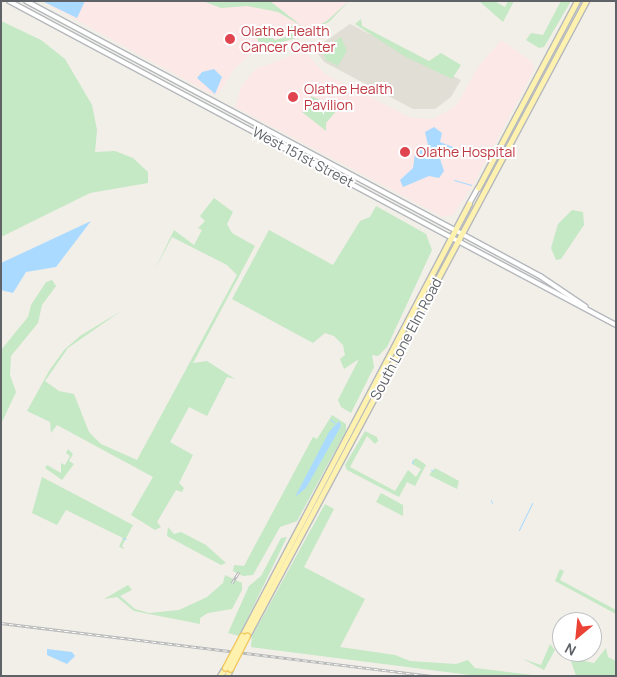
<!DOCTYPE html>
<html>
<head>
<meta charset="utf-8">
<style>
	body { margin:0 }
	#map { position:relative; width:617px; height:677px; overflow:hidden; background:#f1efe8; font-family:Manrope,sans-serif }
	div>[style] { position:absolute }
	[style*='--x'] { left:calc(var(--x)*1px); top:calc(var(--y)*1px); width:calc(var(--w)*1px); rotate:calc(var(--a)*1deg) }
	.education>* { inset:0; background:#e1ded6 }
	.medical>* { inset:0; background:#fce8e6 }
	.green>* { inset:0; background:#c5e8c5 }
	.water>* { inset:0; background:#aadaff }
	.stream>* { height:1px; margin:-0.5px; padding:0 0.5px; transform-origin:0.5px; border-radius:0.5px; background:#aadaff }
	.roads { filter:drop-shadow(1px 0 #b5b8bc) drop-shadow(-1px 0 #b5b8bc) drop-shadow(0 1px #b5b8bc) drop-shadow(0 -1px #b5b8bc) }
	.tertiary>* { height:4px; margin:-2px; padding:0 2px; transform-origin:2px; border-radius:2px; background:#fff }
	.secondary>* { height:4px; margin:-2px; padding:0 2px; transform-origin:2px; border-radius:2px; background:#fff }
	.primary>* { height:4.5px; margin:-2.25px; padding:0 2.25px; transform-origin:2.25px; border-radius:2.25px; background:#fff2af }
	.rail>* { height:3px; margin-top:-1.5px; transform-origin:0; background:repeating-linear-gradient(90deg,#fff 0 4px,#b6b7b8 0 8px); box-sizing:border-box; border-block:1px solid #b6b7b8 }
	.bridges { filter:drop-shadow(1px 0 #f2c960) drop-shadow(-1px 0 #f2c960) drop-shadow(0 1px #f2c960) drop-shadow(0 -1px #f2c960) }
	.primary-bridge>* { height:4.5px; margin:-2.25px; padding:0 2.25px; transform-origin:2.25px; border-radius:2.25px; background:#fff2af }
	.dots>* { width:14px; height:14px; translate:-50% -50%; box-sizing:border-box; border:2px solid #fff; border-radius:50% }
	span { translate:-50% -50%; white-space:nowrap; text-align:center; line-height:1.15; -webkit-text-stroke:4px #fff; paint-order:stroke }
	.health-label { font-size:14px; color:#be3a42 }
	.left { translate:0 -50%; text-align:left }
	.street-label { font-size:14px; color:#5f6368 }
	.frame { position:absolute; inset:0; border:2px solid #5f6368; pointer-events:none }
	.north { position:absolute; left:552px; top:612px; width:50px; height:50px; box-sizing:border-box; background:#fff; border:1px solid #bfc1c3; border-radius:50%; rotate:208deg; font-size:14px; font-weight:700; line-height:20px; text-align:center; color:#5f6368 }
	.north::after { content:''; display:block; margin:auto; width:18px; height:22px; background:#ea4335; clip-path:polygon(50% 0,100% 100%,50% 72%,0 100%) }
</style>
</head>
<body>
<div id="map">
	<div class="education">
		<i style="clip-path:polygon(350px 24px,461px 80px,451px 97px,435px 109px,413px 109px,324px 62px,314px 49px)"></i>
	</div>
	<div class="medical">
		<i style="clip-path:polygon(42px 1px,348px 1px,330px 20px,308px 34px,250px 55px,234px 69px,219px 93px,213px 95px)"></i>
		<i style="clip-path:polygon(501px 40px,532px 62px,534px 70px,473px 185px,453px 215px,443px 217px,235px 107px,242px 85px,256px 69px,304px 51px,325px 74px,411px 118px,433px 119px,456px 106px,478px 67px)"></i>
	</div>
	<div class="green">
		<i style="clip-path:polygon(203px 1px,270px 1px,308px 31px,327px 21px,349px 1px,330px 21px,306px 35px,300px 25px,278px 12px,247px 6px,221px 8px)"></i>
		<i style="clip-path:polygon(479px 1px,494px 1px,505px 7px,508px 1px,514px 1px,503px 22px)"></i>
		<i style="clip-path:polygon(561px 1px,571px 1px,544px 47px,539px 48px,526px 40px,531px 33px,543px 35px)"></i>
		<i style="clip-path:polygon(361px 19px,362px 26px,429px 61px,441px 53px,461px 65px,452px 79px,404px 56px,355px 24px)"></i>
		<i style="clip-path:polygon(1px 21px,41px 40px,65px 59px,92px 105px,97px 130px,95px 152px,115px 151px,133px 158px,148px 172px,148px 183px,90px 193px,1px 237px)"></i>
		<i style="clip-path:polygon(292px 25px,302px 36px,260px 49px,257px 36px,264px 31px,275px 40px,286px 37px)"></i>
		<i style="clip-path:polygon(341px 37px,347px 51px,338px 66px,326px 60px,322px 50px)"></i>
		<i style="clip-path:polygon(311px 96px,339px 108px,326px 123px,326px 131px,302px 112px,305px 108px,309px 110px)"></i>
		<i style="clip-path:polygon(214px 198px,233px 212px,227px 224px,232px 233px,255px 246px,193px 363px,207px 361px,235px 379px,227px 377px,207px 416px,189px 407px,170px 442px,193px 455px,179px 483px,184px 488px,182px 492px,176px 490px,157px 522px,161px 527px,155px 530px,131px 515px,153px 477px,57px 425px,51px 433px,50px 422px,27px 411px,49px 371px,64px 350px,80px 336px,121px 311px,68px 348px,45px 381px,59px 391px,74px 394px,89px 432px,101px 444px,137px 460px,237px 275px,227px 265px,172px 237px,154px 271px,174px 230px,194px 245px,202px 230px,198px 228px,205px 221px,200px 216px)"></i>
		<i style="clip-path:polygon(376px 206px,426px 234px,432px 250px,387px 347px,378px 356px,372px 355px,374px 367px,351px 413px,341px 407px,338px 400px,359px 359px,344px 369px,340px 359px,345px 355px,343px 345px,334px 336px,325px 333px,313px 343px,232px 299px,269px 230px,333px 265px,360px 221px,370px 217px)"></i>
		<i style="clip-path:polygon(572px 210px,583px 212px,584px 225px,561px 259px,556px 260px,551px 248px,558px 224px)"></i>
		<i style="clip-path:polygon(52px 280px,56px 286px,42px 305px,38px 323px,11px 356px,10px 375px,16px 392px,1px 424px,1px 350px,28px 317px,31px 305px,46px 282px)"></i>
		<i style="clip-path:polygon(332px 415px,346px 424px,346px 431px,297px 521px,280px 527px,253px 575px,243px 576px,233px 571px,234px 565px,244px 566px,313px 437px,317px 439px)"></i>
		<i style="clip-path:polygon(365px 431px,377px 437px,378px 441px,375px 444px,367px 436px,350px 467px,395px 491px,408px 470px,416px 477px,421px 469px,412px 464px,413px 460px,410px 462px,416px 458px,426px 465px,415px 486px,407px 482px,399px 497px,347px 470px,345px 465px)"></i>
		<i style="clip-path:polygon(68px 449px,73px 454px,69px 461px,74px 464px,62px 480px,45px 468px,47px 465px,61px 473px,61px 463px,65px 465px,70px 456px,66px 453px)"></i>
		<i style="clip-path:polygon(435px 468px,459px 481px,457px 489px,429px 475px)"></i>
		<i style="clip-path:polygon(42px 477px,133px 525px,122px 546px,125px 549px,119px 547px,123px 538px,66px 510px,57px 525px,32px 513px)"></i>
		<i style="clip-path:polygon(381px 493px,403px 505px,403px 516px,376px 502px)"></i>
		<i style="clip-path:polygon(325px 504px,334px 509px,304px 567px,365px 599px,340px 647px,395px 655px,410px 661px,456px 664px,468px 660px,475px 668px,540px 676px,478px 676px,251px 647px,252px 636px)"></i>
		<i style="clip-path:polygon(168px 527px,174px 534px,181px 532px,206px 545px,226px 563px,221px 565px,167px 536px)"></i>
		<i style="clip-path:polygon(287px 537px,239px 636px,228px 633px,249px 586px,261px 576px,281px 538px)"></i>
		<i style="clip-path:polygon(560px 569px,564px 571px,560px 580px,616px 610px,616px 614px,555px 581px)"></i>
		<i style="clip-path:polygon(225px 575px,242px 583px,242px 590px,232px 609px,208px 613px,200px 618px,200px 624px,134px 611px,117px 597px,104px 599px,128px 585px,132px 590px,120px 596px,135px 609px,149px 613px,179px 610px,207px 597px,223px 583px)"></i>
		<i style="clip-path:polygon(550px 644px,555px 650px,544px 670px,523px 659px,541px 665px)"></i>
		<i style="clip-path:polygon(606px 648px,608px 657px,616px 661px,616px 676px,576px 676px,570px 658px,594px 663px)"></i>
	</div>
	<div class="water">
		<i style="clip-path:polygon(42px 1px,85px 1px,77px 18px)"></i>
		<i style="clip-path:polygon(214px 69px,222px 77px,215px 94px,197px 78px,202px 72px)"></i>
		<i style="clip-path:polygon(434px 127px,442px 133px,440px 142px,453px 147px,458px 154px,455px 157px,439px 156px,444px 171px,439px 178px,429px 176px,403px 187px,400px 180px,413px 168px,415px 153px,428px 145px,425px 132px)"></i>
		<i style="clip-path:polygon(91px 221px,56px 267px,26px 272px,13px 293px,1px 290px,1px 263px)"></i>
		<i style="clip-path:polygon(339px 421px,341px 426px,306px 488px,295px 497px,329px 432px)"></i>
		<i style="clip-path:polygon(47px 649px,72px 652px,75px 656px,67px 664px,47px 655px)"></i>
	</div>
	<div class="stream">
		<i style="--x:454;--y:180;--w:18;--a:16"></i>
		<i style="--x:330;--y:419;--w:6;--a:39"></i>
		<i style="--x:412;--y:463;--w:3;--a:-72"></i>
		<i style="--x:431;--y:470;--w:2;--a:27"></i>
		<i style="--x:491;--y:500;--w:3;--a:72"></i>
		<i style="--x:519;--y:530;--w:30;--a:-64"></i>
		<i style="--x:123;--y:538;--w:3;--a:18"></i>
	</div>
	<div class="roads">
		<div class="tertiary">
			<i style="--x:462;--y:234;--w:89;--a:28.3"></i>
			<i style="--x:540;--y:276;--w:55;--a:34"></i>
			<i style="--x:458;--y:241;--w:179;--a:28"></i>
		</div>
		<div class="secondary">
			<i style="--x:9;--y:1;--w:509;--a:28.13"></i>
			<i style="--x:26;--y:1;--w:494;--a:28.1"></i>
			<i style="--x:469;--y:204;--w:18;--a:-61"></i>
		</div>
		<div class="primary">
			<i style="--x:478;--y:188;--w:212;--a:-62.1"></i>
			<i style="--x:242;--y:636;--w:488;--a:-62.3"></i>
			<i style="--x:247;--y:636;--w:720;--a:-61.9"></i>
			<i style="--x:220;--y:676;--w:9;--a:-58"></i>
			<i style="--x:227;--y:676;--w:8;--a:-67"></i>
		</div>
	</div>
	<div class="rail">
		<i style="--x:232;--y:583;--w:13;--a:-58"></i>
		<i style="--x:1;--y:623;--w:436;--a:7"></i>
	</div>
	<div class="bridges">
		<div class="primary-bridge">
			<i style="--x:225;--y:668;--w:36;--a:-62"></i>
			<i style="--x:230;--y:669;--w:37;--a:-63"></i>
		</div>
	</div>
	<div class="dots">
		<i style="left:230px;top:39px;background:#e0444e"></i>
		<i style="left:293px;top:97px;background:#e0444e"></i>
		<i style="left:405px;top:152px;background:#e0444e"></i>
	</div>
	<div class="health-label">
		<span class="left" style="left:241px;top:39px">Olathe Health<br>Cancer Center</span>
		<span class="left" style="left:304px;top:97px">Olathe Health<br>Pavilion</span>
		<span class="left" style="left:416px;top:152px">Olathe Hospital</span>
	</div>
	<div class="street-label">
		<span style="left:303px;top:157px;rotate:28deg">West 151st Street</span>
		<span style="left:406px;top:339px;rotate:-62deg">South Lone Elm Road</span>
	</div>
	<div class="frame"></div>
	<div class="north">N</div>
</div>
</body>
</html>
